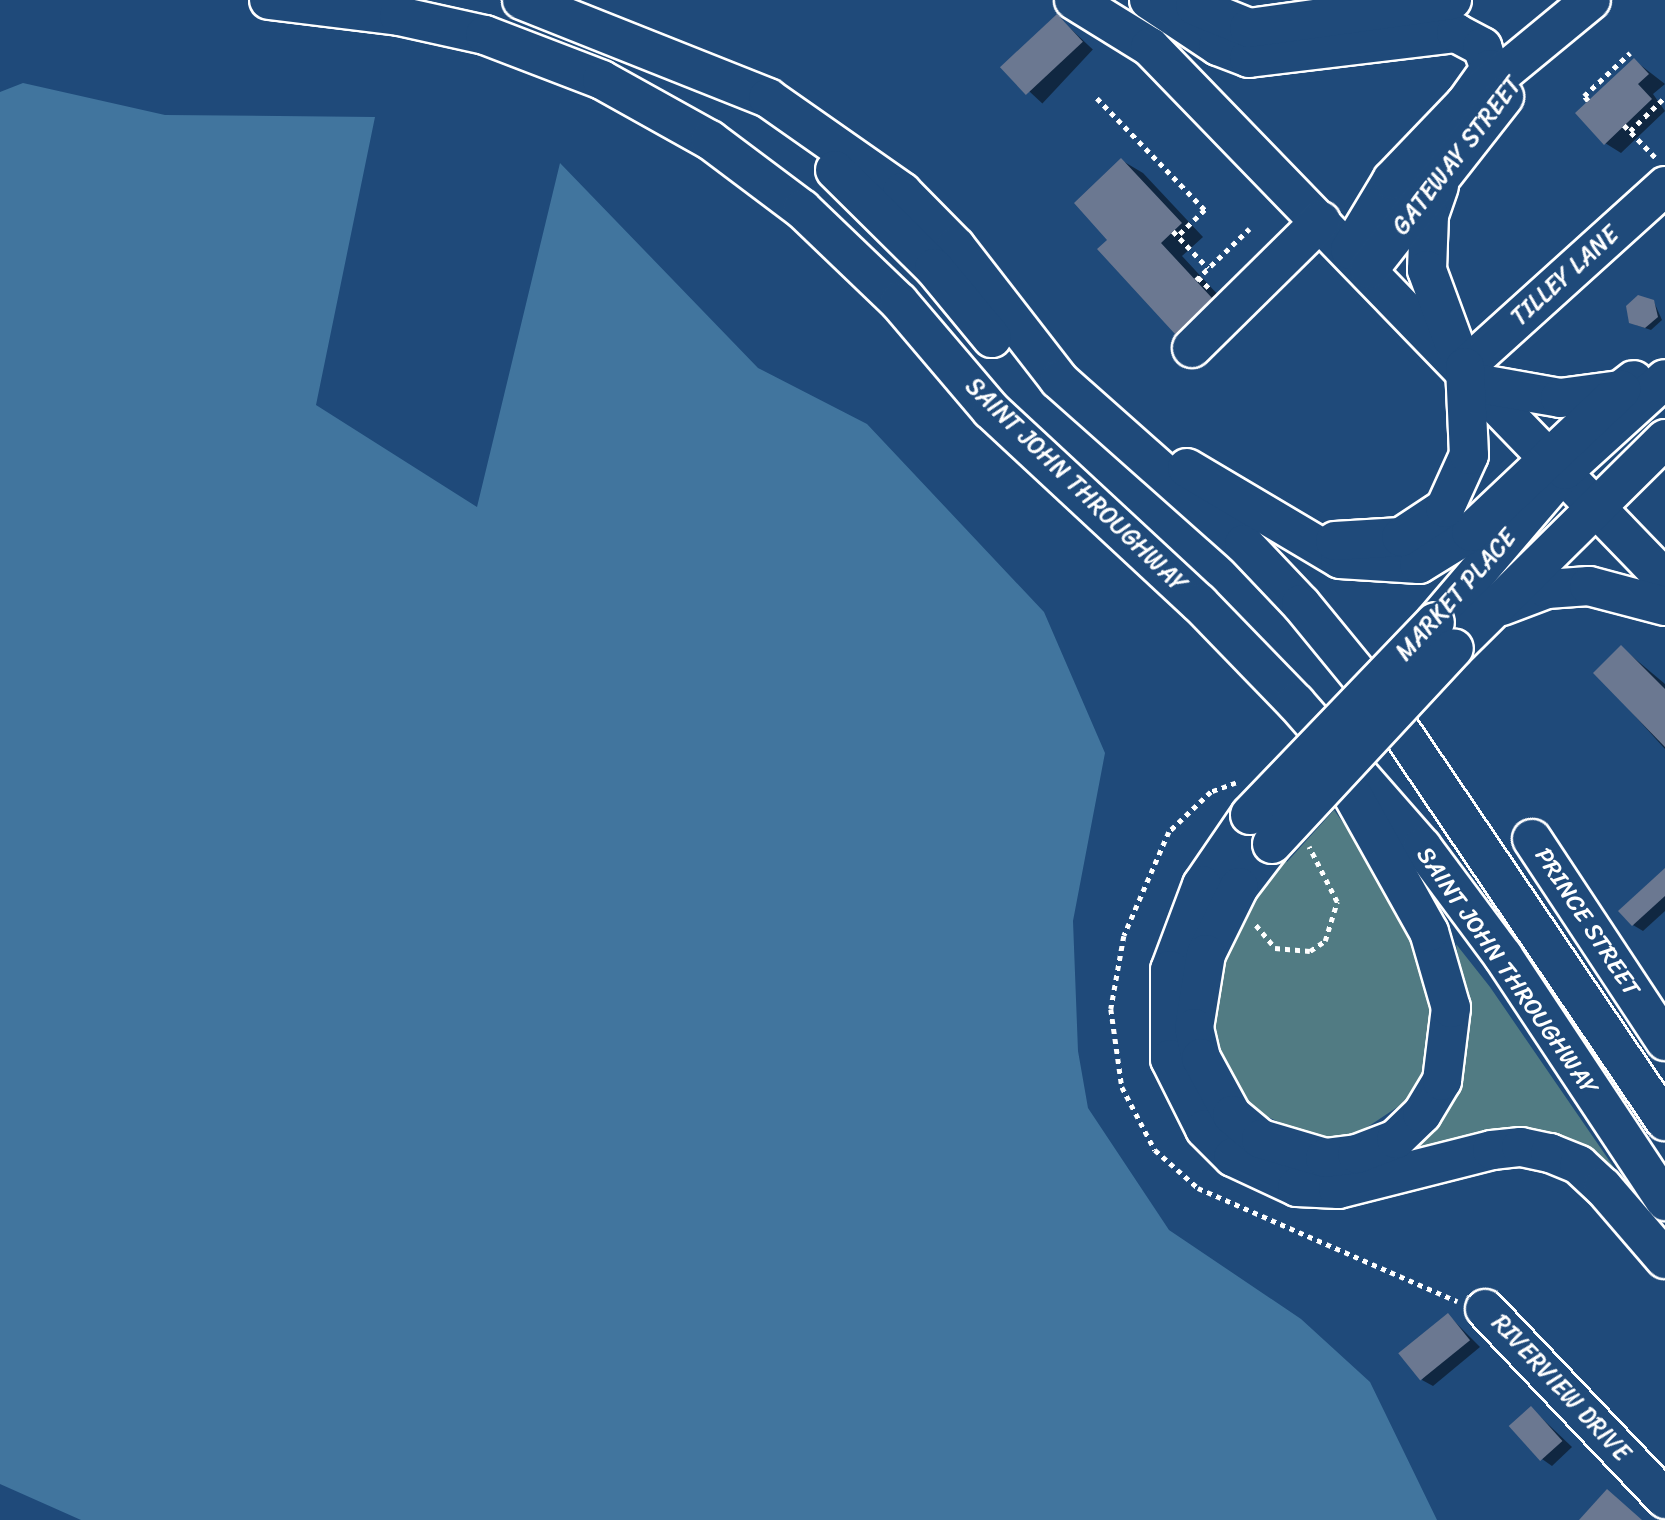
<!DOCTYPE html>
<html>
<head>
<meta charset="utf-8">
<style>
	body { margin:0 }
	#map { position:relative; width:1665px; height:1520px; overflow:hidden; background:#1f4a7a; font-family:Sriracha,sans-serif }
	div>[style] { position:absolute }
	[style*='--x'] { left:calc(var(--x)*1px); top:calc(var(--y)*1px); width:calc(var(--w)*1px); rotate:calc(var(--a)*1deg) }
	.green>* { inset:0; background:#517b83 }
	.water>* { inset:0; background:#41759e }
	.shadow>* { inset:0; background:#0007; transform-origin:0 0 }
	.building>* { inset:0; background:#6b7891; transform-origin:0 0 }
	.path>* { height:4.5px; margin-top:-2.25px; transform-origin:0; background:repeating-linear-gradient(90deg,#fff 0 5px,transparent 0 10px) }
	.roads { filter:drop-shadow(2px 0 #fff) drop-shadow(-2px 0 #fff) drop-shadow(0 2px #fff) drop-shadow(0 -2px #fff) }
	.minor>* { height:38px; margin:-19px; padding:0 19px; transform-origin:19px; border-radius:19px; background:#1f4a7a }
	.highway>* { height:38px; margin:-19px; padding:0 19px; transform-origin:19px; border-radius:19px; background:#1f4a7a }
	.bridges { filter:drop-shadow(2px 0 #fff) drop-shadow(-2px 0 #fff) drop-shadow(0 2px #fff) drop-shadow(0 -2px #fff) }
	.minor-bridge>* { height:38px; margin:-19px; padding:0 19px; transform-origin:19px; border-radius:19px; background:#1f4a7a }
	span { translate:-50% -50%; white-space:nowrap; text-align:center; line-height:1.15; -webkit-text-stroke:5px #1f4a7a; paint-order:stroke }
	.street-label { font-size:24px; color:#fff }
</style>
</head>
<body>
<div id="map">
	<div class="green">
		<i style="clip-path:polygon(1334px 810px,1394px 894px,1436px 1004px,1430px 1062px,1411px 1098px,1357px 1134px,1315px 1138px,1250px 1109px,1223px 1070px,1212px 1020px,1229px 937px,1281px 855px,1287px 862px)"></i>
		<i style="clip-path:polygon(1456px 944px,1490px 987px,1624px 1182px,1583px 1146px,1529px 1129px,1489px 1131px,1413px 1151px,1407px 1140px,1461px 973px)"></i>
	</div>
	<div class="water">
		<i style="clip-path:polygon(23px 83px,165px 115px,375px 117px,316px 405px,477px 507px,560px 163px,758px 368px,867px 424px,1044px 612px,1105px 753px,1073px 921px,1078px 1051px,1088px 1108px,1169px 1230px,1301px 1319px,1370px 1382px,1437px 1520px,81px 1520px,0 1484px,0 92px)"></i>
	</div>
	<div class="shadow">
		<i style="left:1057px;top:16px;width:49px;height:74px;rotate:43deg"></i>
		<i style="clip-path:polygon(1634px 60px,1665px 84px,1653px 94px,1665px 111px,1621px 153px,1605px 143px)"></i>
		<i style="clip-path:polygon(1121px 160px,1143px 173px,1203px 237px,1182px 256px,1233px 311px,1199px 346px,1177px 333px,1099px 250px,1110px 240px)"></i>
		<i style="clip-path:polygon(1654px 302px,1662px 320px,1651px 330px,1636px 325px)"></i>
		<i style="clip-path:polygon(1621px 647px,1665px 684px,1665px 749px,1596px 673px)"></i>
		<i style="clip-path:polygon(1665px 870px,1665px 911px,1643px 931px,1633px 925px)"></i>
		<i style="clip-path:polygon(1448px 1315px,1480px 1347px,1433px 1386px,1422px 1380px)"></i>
		<i style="clip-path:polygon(1531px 1408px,1572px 1447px,1552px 1466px,1542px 1459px)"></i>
	</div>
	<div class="building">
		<i style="left:1057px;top:14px;width:38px;height:78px;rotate:47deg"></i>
		<i style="clip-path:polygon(1634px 58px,1649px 74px,1638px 84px,1652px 99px,1604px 145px,1575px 113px)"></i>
		<i style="clip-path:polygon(1121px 158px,1182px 223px,1161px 243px,1212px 298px,1175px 334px,1097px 249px,1107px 240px,1074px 203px)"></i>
		<i style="clip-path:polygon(1638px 295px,1654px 300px,1658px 317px,1645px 328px,1629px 323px,1626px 306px)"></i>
		<i style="clip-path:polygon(1621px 645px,1665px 689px,1665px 747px,1593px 673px)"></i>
		<i style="clip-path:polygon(1665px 868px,1665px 896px,1632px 926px,1618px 911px)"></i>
		<i style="left:1448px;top:1313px;width:35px;height:64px;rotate:51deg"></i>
		<i style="left:1531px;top:1406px;width:47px;height:30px;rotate:48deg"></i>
		<i style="clip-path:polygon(1607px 1489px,1642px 1520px,1579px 1520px)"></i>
	</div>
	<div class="path">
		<i style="--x:1097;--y:98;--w:156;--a:46"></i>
		<i style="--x:1205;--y:210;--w:37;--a:136"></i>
		<i style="--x:1588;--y:101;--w:6;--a:-129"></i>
		<i style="--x:1584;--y:96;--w:63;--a:-43.1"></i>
		<i style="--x:1624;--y:125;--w:45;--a:45.9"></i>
		<i style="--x:1630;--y:131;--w:49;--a:-44.2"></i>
		<i style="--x:1173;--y:231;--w:51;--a:46.6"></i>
		<i style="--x:1198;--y:277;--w:17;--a:45"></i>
		<i style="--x:1196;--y:280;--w:74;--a:-43.9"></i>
		<i style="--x:1236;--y:783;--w:27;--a:160"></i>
		<i style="--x:1211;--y:792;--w:58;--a:136.4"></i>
		<i style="--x:1169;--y:832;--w:113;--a:113.4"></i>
		<i style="--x:1124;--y:936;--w:74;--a:100.1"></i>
		<i style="--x:1111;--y:1009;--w:79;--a:82"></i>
		<i style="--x:1122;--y:1087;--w:71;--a:62.4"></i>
		<i style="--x:1155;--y:1150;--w:57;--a:41.5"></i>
		<i style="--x:1198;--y:1188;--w:283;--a:23.6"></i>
		<i style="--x:1256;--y:925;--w:30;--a:50"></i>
		<i style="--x:1275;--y:948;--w:35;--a:5"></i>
		<i style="--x:1310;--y:951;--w:18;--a:-34"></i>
		<i style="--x:1325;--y:941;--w:41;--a:-72.9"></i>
		<i style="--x:1337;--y:902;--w:62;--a:-117"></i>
	</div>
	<div class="roads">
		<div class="minor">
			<i style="--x:1074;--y:0;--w:89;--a:31.7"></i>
			<i style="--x:1150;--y:47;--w:740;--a:45.93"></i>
			<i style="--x:1149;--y:0;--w:83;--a:33.7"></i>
			<i style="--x:1218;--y:46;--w:33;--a:21"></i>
			<i style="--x:1249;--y:58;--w:209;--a:-6.9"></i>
			<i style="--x:1456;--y:33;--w:30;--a:28"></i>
			<i style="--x:1482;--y:47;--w:23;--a:70"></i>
			<i style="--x:1490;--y:69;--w:43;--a:125.5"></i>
			<i style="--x:1195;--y:6;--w:58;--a:22.2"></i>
			<i style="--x:1249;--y:28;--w:205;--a:-7.9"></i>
			<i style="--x:1439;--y:186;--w:31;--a:109"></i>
			<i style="--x:1429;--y:215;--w:55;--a:92.1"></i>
			<i style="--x:1427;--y:270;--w:81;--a:69.8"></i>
			<i style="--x:1350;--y:250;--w:82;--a:-59"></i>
			<i style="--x:1392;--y:180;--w:105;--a:-46.2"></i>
			<i style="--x:1465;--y:104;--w:163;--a:-39.5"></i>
			<i style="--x:1369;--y:269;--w:219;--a:-51.9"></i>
			<i style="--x:1192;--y:348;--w:181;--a:-44.6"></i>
			<i style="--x:1465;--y:367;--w:270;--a:-42.1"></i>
			<i style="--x:1481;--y:384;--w:80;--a:10"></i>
			<i style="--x:1560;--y:398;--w:62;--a:-7.5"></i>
			<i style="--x:1621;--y:390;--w:16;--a:-38"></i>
			<i style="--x:1502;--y:606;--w:48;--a:-20.7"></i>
			<i style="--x:1547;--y:589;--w:42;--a:-4.1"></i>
			<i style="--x:1589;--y:586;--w:79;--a:14.7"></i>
			<i style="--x:1435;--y:622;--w:200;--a:-49.5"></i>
			<i style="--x:1565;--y:470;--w:135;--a:-42.3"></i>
			<i style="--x:1454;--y:648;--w:297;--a:-44.7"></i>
			<i style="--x:1532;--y:839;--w:242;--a:56.6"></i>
			<i style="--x:1485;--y:1309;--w:262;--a:46.5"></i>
		</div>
		<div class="highway">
			<i style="--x:269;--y:0;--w:131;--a:7"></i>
			<i style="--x:399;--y:16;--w:88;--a:12.5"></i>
			<i style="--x:485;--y:35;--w:125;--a:21"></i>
			<i style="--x:602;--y:80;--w:124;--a:29.1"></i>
			<i style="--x:710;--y:140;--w:115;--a:36.9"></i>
			<i style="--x:802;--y:209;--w:134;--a:43.8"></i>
			<i style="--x:899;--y:302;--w:142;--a:49.6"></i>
			<i style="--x:991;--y:410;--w:284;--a:42.9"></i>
			<i style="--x:1199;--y:603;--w:139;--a:45.9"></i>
			<i style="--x:1296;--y:703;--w:191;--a:48.8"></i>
			<i style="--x:1422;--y:847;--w:136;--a:53.4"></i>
			<i style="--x:1503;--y:956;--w:294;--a:56.5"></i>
			<i style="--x:522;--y:0;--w:265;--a:21.7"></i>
			<i style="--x:768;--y:98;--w:164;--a:35"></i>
			<i style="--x:902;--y:192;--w:77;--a:45.5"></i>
			<i style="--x:956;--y:247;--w:168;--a:52.2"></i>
			<i style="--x:1059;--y:380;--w:247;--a:41.6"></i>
			<i style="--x:1244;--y:544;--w:83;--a:46.5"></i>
			<i style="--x:1301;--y:604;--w:128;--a:50.7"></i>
			<i style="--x:1382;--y:703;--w:505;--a:55.9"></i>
			<i style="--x:835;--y:170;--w:139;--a:44.7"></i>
			<i style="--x:934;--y:268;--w:91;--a:50.4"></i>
			<i style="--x:1187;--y:468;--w:178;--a:30.7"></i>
			<i style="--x:1340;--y:559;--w:79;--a:3.6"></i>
			<i style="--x:1419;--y:564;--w:61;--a:-31.6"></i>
			<i style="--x:1471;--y:532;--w:207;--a:-43.4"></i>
			<i style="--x:1335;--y:541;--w:66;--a:-3.5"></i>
			<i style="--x:1401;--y:537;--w:53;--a:-33.4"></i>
			<i style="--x:1445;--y:508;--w:58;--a:-65.6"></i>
			<i style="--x:1469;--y:455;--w:88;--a:-92.6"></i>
			<i style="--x:1250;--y:815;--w:85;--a:124.4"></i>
			<i style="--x:1202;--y:885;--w:91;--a:110.6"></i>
			<i style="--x:1170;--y:970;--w:89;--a:90"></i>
			<i style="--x:1170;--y:1059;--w:78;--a:63.4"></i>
			<i style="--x:1205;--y:1129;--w:40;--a:45"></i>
			<i style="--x:1233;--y:1157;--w:71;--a:25.1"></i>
			<i style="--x:1297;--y:1187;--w:41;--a:2.8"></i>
			<i style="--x:1338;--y:1189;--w:159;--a:-14.2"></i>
			<i style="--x:1492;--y:1150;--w:29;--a:-6"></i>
			<i style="--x:1521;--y:1147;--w:30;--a:12"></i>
			<i style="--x:1550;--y:1153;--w:31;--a:22"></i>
			<i style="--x:1579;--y:1165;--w:33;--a:43"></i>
			<i style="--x:1603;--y:1187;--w:95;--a:49.3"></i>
			<i style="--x:1272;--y:844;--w:54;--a:127.5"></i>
			<i style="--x:1239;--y:887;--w:75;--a:116.2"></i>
			<i style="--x:1206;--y:954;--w:75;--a:99.2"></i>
			<i style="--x:1194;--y:1028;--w:31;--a:77"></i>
			<i style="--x:1201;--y:1058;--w:65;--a:61.5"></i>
			<i style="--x:1232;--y:1115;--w:38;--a:40"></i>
			<i style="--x:1261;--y:1139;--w:67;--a:16.5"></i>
			<i style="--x:1325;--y:1158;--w:32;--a:-7"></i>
			<i style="--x:1357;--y:1154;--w:42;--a:-21"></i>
			<i style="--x:1396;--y:1139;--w:36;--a:-44"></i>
			<i style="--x:1422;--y:1114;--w:39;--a:-59"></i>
			<i style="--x:1442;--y:1081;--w:74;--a:-83"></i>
			<i style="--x:1451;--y:1008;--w:79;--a:-106.1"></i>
			<i style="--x:1429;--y:932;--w:158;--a:-119.2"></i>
		</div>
	</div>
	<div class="bridges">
		<div class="minor-bridge">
			<i style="--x:1250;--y:815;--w:267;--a:-46.2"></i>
			<i style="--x:1272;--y:844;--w:267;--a:-47.1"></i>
		</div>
	</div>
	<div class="street-label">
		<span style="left:1457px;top:156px;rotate:-52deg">GATEWAY STREET</span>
		<span style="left:1565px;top:276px;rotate:-42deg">TILLEY LANE</span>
		<span style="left:1076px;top:485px;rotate:44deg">SAINT JOHN THROUGHWAY</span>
		<span style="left:1456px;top:595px;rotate:-48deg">MARKET PLACE</span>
		<span style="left:1587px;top:922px;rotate:57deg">PRINCE STREET</span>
		<span style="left:1507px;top:971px;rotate:55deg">SAINT JOHN THROUGHWAY</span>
		<span style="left:1561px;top:1388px;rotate:47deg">RIVERVIEW DRIVE</span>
	</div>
</div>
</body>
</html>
